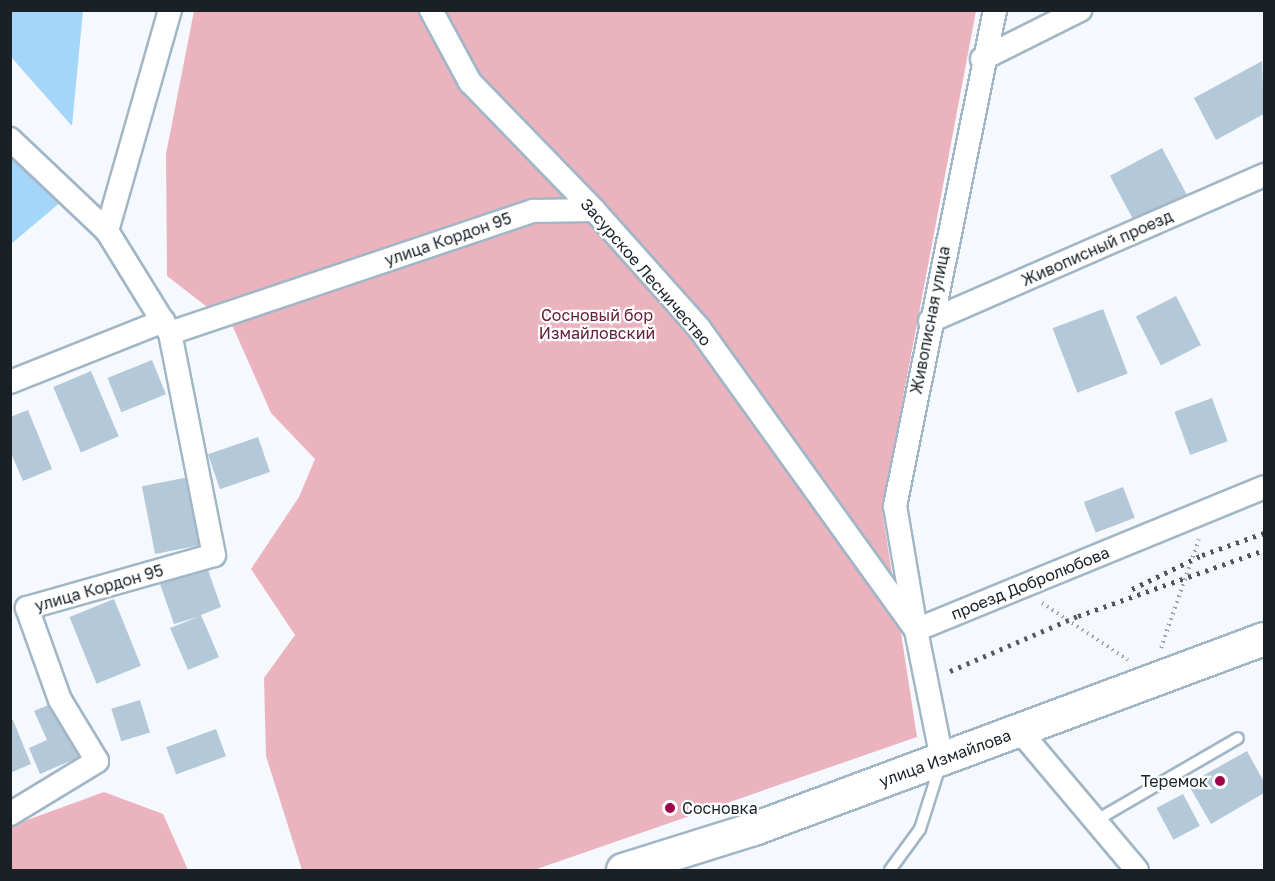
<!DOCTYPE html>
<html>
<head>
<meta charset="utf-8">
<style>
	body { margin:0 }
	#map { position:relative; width:1275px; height:881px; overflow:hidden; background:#f5f9fd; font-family:"Golos Text",sans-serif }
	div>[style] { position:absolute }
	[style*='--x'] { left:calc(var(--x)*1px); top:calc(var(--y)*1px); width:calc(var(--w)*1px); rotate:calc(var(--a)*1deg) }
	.green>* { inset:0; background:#ebb3be }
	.water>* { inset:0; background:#a4d6f9 }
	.building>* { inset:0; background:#b3c9d9; transform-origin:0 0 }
	.path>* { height:4px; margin-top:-2px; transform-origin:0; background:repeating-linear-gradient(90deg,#9ba1a5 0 1.5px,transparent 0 6px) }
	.roads { filter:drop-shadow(2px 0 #a1b6c6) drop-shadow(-2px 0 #a1b6c6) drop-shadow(0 2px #a1b6c6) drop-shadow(0 -2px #a1b6c6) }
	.lane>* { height:10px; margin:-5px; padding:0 5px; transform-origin:5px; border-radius:5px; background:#fff }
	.street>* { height:22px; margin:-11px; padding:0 11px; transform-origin:11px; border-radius:11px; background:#fff }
	.secondary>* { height:32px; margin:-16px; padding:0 16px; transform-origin:16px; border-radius:16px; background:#fff }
	.rail>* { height:4.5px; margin-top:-2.25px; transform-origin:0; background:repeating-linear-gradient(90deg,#50575d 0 3px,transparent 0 9px) }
	.dots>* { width:16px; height:16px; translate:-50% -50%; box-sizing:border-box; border:3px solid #fff; border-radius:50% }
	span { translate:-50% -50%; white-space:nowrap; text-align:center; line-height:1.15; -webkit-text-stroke:4.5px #fff; paint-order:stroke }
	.street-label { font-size:16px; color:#192127 }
	.park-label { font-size:16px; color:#662035 }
	.poi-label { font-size:16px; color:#192127 }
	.right { translate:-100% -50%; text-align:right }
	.left { translate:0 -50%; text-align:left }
	.frame { position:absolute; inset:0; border:12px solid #192127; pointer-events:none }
</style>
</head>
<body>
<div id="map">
	<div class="green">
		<i style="clip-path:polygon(194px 11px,976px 11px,882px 509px,917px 737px,534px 870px,302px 870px,266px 756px,264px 678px,295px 635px,251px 569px,299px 497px,315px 459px,271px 413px,233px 327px,167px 276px,166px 154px)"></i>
		<i style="clip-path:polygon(104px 792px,163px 814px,188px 870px,11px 870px,11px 826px)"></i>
	</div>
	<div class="water">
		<i style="clip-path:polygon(10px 11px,83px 11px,72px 126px,11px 57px)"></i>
		<i style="clip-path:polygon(11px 139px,68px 196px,11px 244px)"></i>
	</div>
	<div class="building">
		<i style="clip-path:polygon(1262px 61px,1264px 114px,1216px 140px,1194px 98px)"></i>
		<i style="left:1162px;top:148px;width:54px;height:59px;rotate:62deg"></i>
		<i style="left:1176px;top:296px;width:55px;height:45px;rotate:63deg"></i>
		<i style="left:1103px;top:309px;width:69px;height:54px;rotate:69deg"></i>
		<i style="left:152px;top:360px;width:37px;height:48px;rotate:68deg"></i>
		<i style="left:91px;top:371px;width:71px;height:41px;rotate:67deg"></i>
		<i style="left:1212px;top:398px;width:46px;height:40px;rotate:70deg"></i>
		<i style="clip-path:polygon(28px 410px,52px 469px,23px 481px,10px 451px,10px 417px)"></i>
		<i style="left:258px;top:437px;width:37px;height:53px;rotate:71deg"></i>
		<i style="left:189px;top:477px;width:69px;height:48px;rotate:79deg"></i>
		<i style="left:1123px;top:487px;width:33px;height:42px;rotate:69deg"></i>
		<i style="clip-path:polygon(207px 567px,221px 607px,201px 615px,219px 657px,188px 670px,170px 628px,198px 617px,174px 624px,160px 584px)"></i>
		<i style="left:114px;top:599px;width:72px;height:48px;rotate:68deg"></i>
		<i style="clip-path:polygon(60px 700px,84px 755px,40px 774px,29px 748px,47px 740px,34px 711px)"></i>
		<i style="left:140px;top:700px;width:34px;height:30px;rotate:73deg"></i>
		<i style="clip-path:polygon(13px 720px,31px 764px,10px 773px,10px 721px)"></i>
		<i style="left:216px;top:729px;width:29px;height:53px;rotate:70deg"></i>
		<i style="clip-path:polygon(1247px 751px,1264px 782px,1264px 793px,1211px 824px,1188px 784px)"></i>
		<i style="left:1183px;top:794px;width:36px;height:30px;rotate:62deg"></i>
	</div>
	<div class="path">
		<i style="--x:1042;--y:603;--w:103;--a:33.5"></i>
		<i style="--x:1161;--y:648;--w:115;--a:-70.8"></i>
	</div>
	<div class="roads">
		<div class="lane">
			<i style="--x:1095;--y:821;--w:165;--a:-30.1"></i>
			<i style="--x:890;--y:870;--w:51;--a:-53.8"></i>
			<i style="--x:920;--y:829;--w:66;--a:-72.4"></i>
		</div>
		<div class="street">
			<i style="--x:431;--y:10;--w:82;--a:61.6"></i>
			<i style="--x:470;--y:82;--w:178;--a:45.9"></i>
			<i style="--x:594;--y:210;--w:158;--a:48.3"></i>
			<i style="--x:699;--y:328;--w:372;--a:54.3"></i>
			<i style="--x:982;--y:59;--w:110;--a:-26.6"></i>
			<i style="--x:10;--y:139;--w:134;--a:43.5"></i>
			<i style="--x:107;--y:231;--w:120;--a:58.3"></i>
			<i style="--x:170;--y:333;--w:383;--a:-18.6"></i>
			<i style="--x:533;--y:211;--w:61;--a:-0.9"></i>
			<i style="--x:107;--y:231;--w:230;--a:-74.1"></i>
			<i style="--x:930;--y:321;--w:365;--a:-23.6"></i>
			<i style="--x:10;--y:382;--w:165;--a:-21.7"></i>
			<i style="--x:915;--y:624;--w:120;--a:-99.6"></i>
			<i style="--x:895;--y:506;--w:506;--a:-78.6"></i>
			<i style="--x:1019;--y:730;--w:183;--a:49.9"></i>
			<i style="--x:942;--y:759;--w:132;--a:-101.4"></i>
			<i style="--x:916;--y:630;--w:376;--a:-22.3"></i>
			<i style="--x:10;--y:814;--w:102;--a:-31.3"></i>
			<i style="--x:97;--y:761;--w:71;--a:-121.2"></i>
			<i style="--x:60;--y:700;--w:98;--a:-109.7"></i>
			<i style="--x:27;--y:608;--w:194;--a:-15.8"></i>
			<i style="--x:214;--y:555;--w:226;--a:-101.2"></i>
		</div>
		<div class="secondary">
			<i style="--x:623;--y:870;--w:137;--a:-17.4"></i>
			<i style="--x:754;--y:829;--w:544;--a:-20.43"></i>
		</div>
	</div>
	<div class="rail">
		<i style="--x:1132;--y:589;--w:78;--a:-25.9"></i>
		<i style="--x:1202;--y:555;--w:66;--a:-19.5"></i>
		<i style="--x:950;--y:671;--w:139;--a:-23.3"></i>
		<i style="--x:1078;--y:616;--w:197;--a:-19.5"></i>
	</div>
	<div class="dots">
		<i style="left:1220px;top:781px;background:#9f0448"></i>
		<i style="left:670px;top:808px;background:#9f0448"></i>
	</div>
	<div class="street-label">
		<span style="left:448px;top:239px;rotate:-19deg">улица Кордон 95</span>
		<span style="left:1097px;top:248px;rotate:-24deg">Живописный проезд</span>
		<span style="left:646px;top:272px;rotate:49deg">Засурское Лесничество</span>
		<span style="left:930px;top:320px;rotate:-79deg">Живописная улица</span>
		<span style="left:1030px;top:583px;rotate:-22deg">проезд Добролюбова</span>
		<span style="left:99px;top:588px;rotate:-16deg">улица Кордон 95</span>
		<span style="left:945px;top:758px;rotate:-20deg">улица Измайлова</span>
	</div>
	<div class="park-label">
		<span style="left:597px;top:324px">Сосновый бор<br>Измайловский</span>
	</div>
	<div class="poi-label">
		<span class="right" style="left:1208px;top:781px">Теремок</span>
		<span class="left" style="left:682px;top:808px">Сосновка</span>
	</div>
	<div class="frame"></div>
</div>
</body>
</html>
